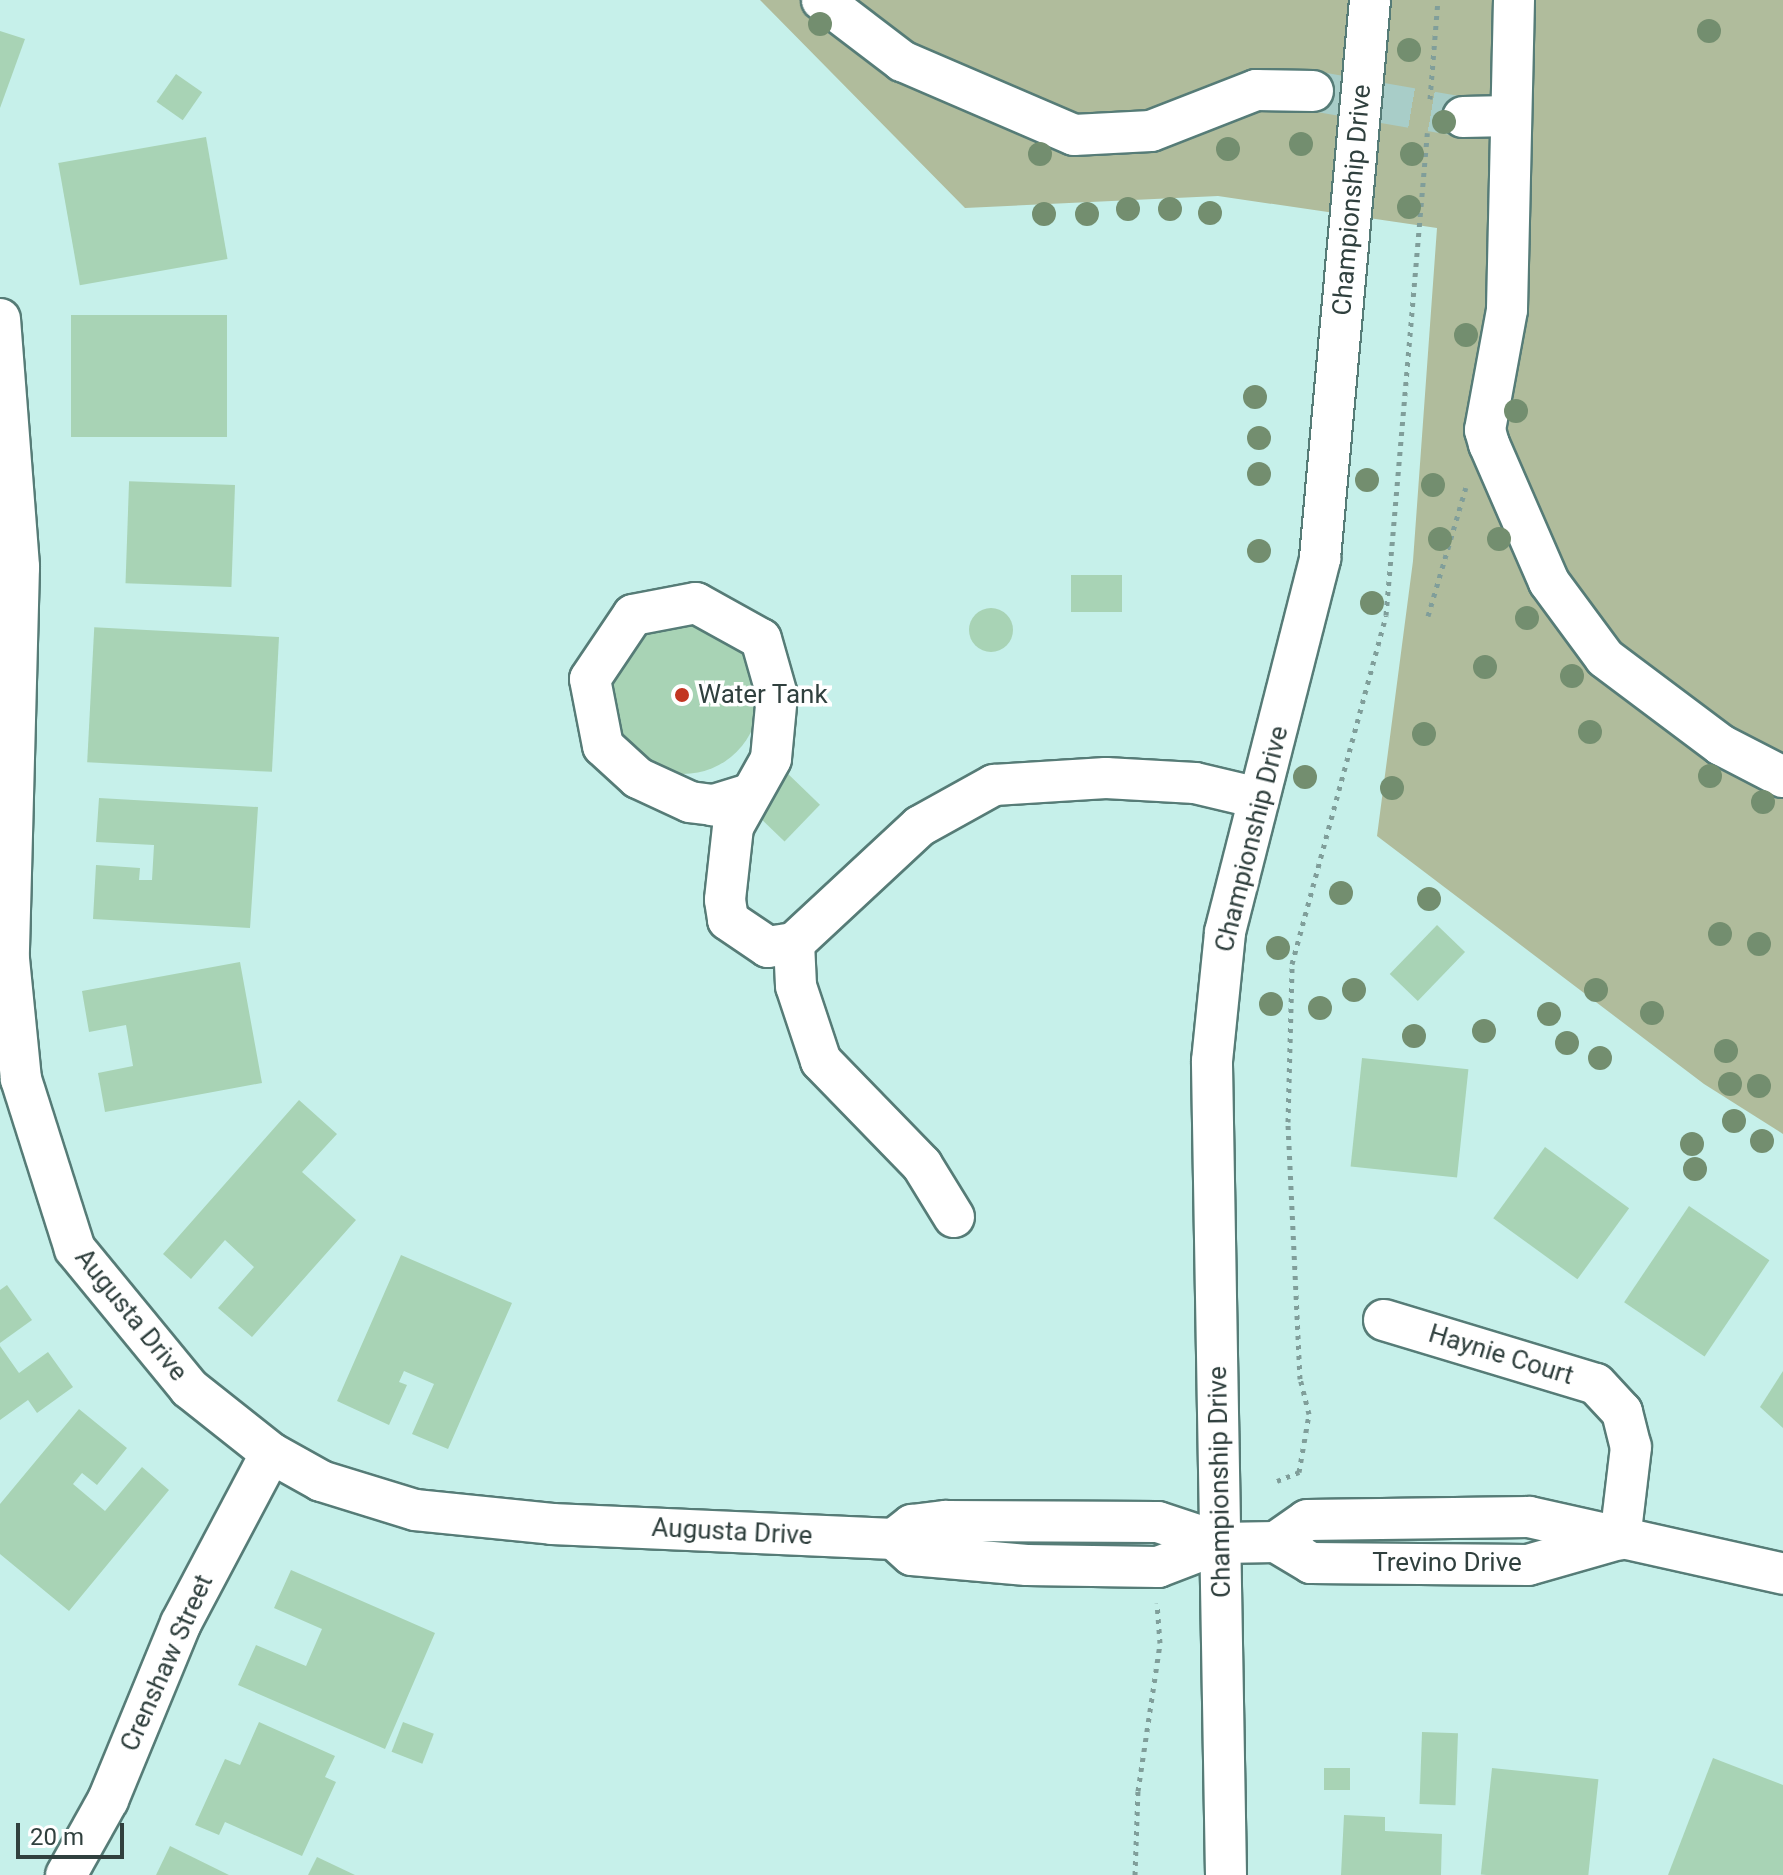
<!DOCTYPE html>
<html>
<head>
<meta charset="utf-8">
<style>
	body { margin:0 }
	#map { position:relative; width:1783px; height:1875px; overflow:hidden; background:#c6f0ea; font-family:Roboto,sans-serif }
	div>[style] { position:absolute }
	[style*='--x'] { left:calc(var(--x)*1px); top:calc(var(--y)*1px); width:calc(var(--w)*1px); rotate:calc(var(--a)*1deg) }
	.green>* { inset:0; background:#b0bc9c }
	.building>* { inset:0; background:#a8d3b5; transform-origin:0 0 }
	.round { border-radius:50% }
	.minor-tunnel>* { height:40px; margin-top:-20px; transform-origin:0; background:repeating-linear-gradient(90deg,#a8cdc8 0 40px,transparent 0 60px) }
	.path>* { height:5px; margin-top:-2.5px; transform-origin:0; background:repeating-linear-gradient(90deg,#809e9a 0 4px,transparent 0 10px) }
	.roads { filter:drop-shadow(2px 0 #567c77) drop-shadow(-2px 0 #567c77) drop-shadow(0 2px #567c77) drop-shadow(0 -2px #567c77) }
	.minor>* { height:40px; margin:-20px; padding:0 20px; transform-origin:20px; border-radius:20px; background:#fff }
	.trees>* { width:24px; height:24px; margin:-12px; border-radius:50%; background:#738e6f }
	.dots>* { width:22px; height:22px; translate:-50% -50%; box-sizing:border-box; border:4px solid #fff; border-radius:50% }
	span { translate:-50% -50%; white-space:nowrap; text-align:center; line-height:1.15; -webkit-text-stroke:7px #fff; paint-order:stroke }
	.street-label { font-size:26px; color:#30403e }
	.poi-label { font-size:26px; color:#30403e }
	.left { translate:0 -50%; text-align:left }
	.scale { position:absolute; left:16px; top:1823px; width:108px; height:36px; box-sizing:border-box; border:4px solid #30403e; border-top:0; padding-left:10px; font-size:24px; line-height:28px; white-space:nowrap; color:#30403e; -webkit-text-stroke:6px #fff; paint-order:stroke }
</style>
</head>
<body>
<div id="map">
	<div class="green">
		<i style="clip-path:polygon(760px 0,1783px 0,1783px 1134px,1704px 1084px,1377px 836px,1413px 561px,1437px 228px,1218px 196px,965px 208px)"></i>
	</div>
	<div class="building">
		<i style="clip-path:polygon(0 31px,25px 39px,0 108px)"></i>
		<i style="left:176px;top:74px;width:32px;height:34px;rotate:35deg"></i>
		<i style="left:206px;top:137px;width:124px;height:150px;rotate:80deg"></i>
		<i style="left:227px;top:315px;width:122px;height:156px;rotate:90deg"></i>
		<i style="left:235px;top:485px;width:102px;height:106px;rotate:92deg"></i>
		<i style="left:1071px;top:575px;width:51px;height:37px"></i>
		<i class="round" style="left:969px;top:608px;width:44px;height:44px"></i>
		<i class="round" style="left:607px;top:622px;width:152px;height:152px"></i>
		<i style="left:279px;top:637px;width:135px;height:185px;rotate:93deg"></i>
		<i style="left:784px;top:770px;width:50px;height:51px;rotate:44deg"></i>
		<i style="clip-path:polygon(99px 798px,258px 807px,250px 928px,93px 919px,96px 865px,140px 868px,139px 880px,152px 880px,154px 845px,96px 842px)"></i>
		<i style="left:1437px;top:925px;width:39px;height:68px;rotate:44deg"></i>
		<i style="clip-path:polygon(240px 962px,262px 1083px,105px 1112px,98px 1073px,133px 1066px,126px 1025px,89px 1032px,82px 991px)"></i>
		<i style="left:1362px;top:1058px;width:107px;height:109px;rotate:6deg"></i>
		<i style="clip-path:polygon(299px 1100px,337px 1134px,302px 1172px,356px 1220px,252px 1337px,218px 1308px,254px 1267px,225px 1240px,191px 1279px,163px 1254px)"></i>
		<i style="left:1545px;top:1147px;width:104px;height:88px;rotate:36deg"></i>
		<i style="left:1689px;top:1206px;width:97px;height:116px;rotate:34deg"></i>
		<i style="clip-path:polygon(401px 1255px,512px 1303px,448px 1449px,412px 1434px,434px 1384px,404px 1371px,399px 1382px,407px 1385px,389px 1425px,337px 1401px)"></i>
		<i style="clip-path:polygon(7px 1285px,32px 1320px,0 1343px,0 1290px)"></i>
		<i style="clip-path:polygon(0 1346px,19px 1373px,48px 1352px,73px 1387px,37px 1413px,28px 1400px,0 1420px)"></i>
		<i style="clip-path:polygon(1783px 1371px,1783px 1428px,1760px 1407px)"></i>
		<i style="clip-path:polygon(79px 1409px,127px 1448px,97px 1485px,82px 1473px,73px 1484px,105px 1511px,142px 1467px,169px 1490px,69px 1611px,0 1554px,0 1504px)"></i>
		<i style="clip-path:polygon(291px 1570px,435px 1633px,385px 1749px,238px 1685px,256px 1645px,306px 1666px,322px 1629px,274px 1608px)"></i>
		<i style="clip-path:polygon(259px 1722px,335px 1756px,325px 1777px,336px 1782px,302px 1856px,225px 1822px,219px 1835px,195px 1825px,225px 1759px,240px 1765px)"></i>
		<i style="left:403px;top:1722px;width:33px;height:32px;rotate:21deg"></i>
		<i style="left:1422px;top:1732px;width:36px;height:72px;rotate:2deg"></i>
		<i style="clip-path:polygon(1713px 1758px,1783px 1785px,1783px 1875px,1668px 1875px)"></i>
		<i style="left:1324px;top:1768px;width:26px;height:22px"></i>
		<i style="left:1492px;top:1768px;width:107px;height:107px;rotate:6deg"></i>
		<i style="clip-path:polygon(1344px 1815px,1385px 1817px,1385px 1831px,1442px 1834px,1441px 1875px,1341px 1875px)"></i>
		<i style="clip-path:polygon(170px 1846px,229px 1875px,156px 1875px)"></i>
		<i style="clip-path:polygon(317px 1857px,355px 1875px,308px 1875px)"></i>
	</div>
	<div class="minor-tunnel">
		<i style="--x:1313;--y:91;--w:152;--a:9.8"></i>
	</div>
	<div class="path">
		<i style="--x:1430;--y:99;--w:99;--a:-85.4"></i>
		<i style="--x:1428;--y:616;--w:134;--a:-73.6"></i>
		<i style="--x:1277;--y:1481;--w:24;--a:-22"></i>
		<i style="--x:1299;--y:1472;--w:59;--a:-80.2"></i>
		<i style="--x:1309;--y:1414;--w:36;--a:-104"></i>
		<i style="--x:1300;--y:1379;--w:257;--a:-92.7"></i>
		<i style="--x:1288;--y:1122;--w:158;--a:-88.5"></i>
		<i style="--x:1292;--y:964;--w:361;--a:-74.9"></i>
		<i style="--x:1386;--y:615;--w:484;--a:-85.1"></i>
		<i style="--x:1135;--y:1875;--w:84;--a:-88"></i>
		<i style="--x:1138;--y:1791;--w:150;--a:-81.5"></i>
		<i style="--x:1160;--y:1643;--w:40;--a:-94.3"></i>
	</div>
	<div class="roads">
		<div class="minor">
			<i style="--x:822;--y:0;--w:101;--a:37.3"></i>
			<i style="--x:902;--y:61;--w:187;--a:23.3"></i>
			<i style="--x:1074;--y:135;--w:77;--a:-3"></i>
			<i style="--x:1151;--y:131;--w:113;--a:-21.3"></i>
			<i style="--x:1256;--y:90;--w:57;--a:1"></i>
			<i style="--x:1514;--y:0;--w:310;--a:91.3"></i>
			<i style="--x:1507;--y:310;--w:122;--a:100.4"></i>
			<i style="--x:1485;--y:430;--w:15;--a:74"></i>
			<i style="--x:1489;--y:444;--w:150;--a:66.5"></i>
			<i style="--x:1549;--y:582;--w:94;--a:53.6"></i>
			<i style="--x:1605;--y:658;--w:145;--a:36.9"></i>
			<i style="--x:1721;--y:745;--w:70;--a:27.3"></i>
			<i style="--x:1463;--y:117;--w:46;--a:-1.2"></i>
			<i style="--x:0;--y:319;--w:249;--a:85.6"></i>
			<i style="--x:19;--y:567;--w:392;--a:91.5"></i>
			<i style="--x:9;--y:959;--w:121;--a:84.3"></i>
			<i style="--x:21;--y:1079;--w:178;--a:72.4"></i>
			<i style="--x:75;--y:1249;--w:180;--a:50.6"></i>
			<i style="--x:189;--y:1388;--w:105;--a:38.4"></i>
			<i style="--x:271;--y:1453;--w:57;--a:29.2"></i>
			<i style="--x:321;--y:1481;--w:98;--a:17.1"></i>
			<i style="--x:415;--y:1510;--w:138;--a:5.8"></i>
			<i style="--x:552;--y:1524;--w:342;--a:2.5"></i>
			<i style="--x:894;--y:1539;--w:24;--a:42"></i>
			<i style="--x:912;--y:1555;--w:115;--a:5"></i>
			<i style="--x:1027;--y:1565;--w:131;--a:0.9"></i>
			<i style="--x:1158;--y:1567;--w:67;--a:-20.9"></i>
			<i style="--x:1221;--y:1543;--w:55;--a:-1"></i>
			<i style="--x:1276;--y:1542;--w:38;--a:-35"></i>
			<i style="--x:1307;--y:1520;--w:222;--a:-0.8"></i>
			<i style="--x:1529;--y:1517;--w:260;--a:12.6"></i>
			<i style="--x:750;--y:794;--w:39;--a:163"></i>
			<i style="--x:713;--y:805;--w:23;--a:-173"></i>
			<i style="--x:690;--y:802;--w:57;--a:-155.2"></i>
			<i style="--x:638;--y:778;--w:47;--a:-137.6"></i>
			<i style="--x:603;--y:746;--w:68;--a:-101"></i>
			<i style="--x:590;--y:679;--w:77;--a:-56.1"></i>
			<i style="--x:633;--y:615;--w:64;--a:-10.8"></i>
			<i style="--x:696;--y:603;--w:74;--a:29"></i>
			<i style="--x:761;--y:639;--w:58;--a:74.1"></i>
			<i style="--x:777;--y:695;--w:64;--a:95.4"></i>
			<i style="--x:771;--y:759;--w:78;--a:119.2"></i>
			<i style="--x:733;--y:827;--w:73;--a:96.3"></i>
			<i style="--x:725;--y:900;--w:20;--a:81"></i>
			<i style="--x:728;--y:920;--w:48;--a:34"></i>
			<i style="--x:768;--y:947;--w:26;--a:-9"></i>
			<i style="--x:794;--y:943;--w:172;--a:-42.9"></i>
			<i style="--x:920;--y:826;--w:85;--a:-29"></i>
			<i style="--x:994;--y:785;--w:112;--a:-3.6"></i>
			<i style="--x:1106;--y:778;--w:89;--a:3.2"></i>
			<i style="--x:1195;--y:783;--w:65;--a:13.4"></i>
			<i style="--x:794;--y:943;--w:43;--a:87.3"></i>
			<i style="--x:796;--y:986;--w:79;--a:71.6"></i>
			<i style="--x:821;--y:1061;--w:145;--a:45.8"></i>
			<i style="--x:922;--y:1165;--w:61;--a:58.4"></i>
			<i style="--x:1384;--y:1320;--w:221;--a:16.8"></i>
			<i style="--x:1596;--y:1384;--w:38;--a:47"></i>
			<i style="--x:1622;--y:1412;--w:36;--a:76"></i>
			<i style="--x:1631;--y:1447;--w:93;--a:96.8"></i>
			<i style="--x:894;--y:1539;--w:23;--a:-38"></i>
			<i style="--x:912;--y:1525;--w:34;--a:-7"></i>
			<i style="--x:946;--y:1521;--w:212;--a:0.3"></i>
			<i style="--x:1158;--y:1522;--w:66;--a:18.4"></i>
			<i style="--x:1276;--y:1542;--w:41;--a:31"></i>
			<i style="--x:1311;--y:1563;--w:217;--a:0.5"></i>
			<i style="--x:1528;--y:1565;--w:91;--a:-15.9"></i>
			<i style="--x:66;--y:1875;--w:86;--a:-60.8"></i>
			<i style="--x:108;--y:1800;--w:191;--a:-67.6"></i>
			<i style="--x:181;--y:1623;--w:192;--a:-62.1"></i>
			<i style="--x:1226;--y:1875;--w:814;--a:-90.99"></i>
			<i style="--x:1212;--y:1061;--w:130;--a:-84.2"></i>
			<i style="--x:1225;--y:932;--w:386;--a:-75.7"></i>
			<i style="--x:1320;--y:558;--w:560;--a:-84.88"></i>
		</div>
	</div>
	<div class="trees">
		<i style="left:820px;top:24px"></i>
		<i style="left:1709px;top:31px"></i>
		<i style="left:1409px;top:50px"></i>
		<i style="left:1444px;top:122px"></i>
		<i style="left:1301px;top:144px"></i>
		<i style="left:1228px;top:149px"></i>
		<i style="left:1040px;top:154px"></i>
		<i style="left:1412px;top:154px"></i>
		<i style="left:1409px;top:207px"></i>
		<i style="left:1128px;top:209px"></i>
		<i style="left:1170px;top:209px"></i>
		<i style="left:1210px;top:213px"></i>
		<i style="left:1044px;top:214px"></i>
		<i style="left:1087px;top:214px"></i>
		<i style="left:1466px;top:335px"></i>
		<i style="left:1255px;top:397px"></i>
		<i style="left:1516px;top:411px"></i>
		<i style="left:1259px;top:438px"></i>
		<i style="left:1259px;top:474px"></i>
		<i style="left:1367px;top:480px"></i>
		<i style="left:1433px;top:485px"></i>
		<i style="left:1440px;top:539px"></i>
		<i style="left:1499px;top:539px"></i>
		<i style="left:1259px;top:551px"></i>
		<i style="left:1372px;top:603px"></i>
		<i style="left:1527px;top:618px"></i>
		<i style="left:1485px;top:667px"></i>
		<i style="left:1572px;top:676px"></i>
		<i style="left:1590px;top:732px"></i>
		<i style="left:1424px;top:734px"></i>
		<i style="left:1710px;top:776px"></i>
		<i style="left:1305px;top:777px"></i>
		<i style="left:1392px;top:788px"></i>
		<i style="left:1763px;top:802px"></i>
		<i style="left:1341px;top:893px"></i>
		<i style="left:1429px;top:899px"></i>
		<i style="left:1720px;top:934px"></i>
		<i style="left:1759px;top:944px"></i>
		<i style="left:1278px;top:948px"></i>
		<i style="left:1354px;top:990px"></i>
		<i style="left:1596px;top:990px"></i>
		<i style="left:1271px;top:1004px"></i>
		<i style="left:1320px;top:1008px"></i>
		<i style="left:1652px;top:1013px"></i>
		<i style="left:1549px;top:1014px"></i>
		<i style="left:1484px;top:1031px"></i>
		<i style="left:1414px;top:1036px"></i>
		<i style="left:1567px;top:1043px"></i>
		<i style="left:1726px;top:1051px"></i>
		<i style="left:1600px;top:1058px"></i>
		<i style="left:1730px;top:1084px"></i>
		<i style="left:1759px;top:1086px"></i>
		<i style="left:1734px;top:1121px"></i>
		<i style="left:1762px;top:1141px"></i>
		<i style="left:1692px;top:1144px"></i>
		<i style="left:1695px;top:1169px"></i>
	</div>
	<div class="dots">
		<i style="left:682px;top:695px;background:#c23621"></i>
	</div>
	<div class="street-label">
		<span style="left:1352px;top:200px;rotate:-85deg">Championship Drive</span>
		<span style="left:1252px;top:839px;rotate:-76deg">Championship Drive</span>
		<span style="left:131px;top:1315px;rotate:51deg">Augusta Drive</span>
		<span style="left:1501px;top:1355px;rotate:17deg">Haynie Court</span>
		<span style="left:1220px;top:1482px;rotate:-91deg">Championship Drive</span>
		<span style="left:732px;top:1532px;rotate:3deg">Augusta Drive</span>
		<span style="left:1447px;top:1563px">Trevino Drive</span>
		<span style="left:167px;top:1663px;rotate:-66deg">Crenshaw Street</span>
	</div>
	<div class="poi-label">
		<span class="left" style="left:698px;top:695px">Water Tank</span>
	</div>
	<div class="scale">20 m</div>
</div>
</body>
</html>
